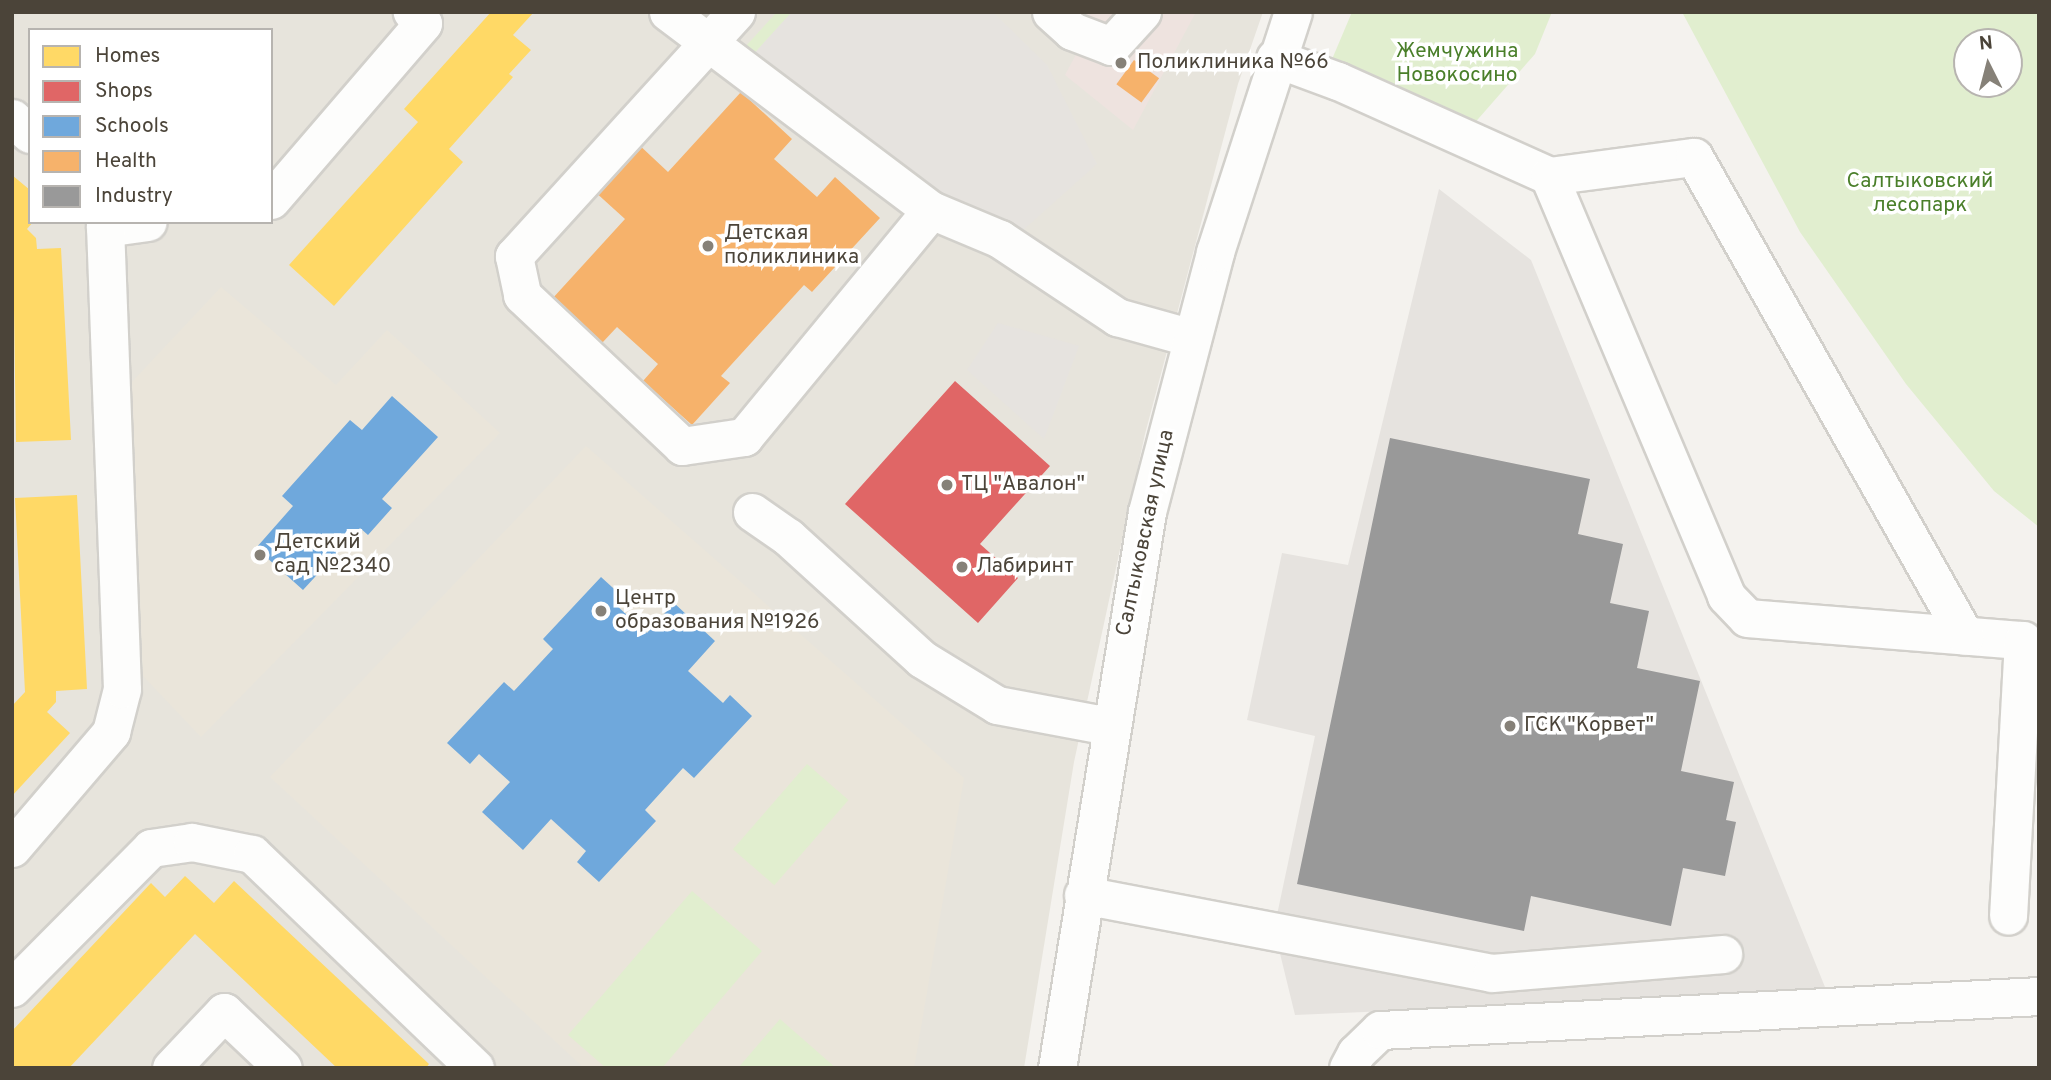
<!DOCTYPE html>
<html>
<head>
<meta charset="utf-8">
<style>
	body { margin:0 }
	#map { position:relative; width:2051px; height:1080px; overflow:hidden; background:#f4f2ee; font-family:Overpass,sans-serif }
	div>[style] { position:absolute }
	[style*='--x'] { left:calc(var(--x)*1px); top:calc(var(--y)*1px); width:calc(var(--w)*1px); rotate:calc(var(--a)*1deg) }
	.residential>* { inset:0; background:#e7e4dc }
	.education>* { inset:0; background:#eae5da }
	.medical>* { inset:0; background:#eee3df }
	.green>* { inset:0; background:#e1eecf; transform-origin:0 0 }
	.parking>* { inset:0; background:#e6e3df }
	.homes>* { inset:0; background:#ffd966 }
	.shops>* { inset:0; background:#e06666 }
	.schools>* { inset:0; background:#6fa8dc }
	.health>* { inset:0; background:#f6b26b; transform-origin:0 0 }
	.industry>* { inset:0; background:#999 }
	.roads { filter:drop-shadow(2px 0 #d2d0cb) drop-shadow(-2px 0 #d2d0cb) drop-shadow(0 2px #d2d0cb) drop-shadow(0 -2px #d2d0cb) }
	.minor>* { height:37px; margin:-18.5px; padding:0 18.5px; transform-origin:18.5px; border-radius:18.5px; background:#fdfdfc }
	.dots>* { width:19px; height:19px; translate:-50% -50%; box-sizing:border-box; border:4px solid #fff; border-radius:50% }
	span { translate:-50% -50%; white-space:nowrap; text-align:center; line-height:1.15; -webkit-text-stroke:7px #fff; paint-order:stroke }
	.park-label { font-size:21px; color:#4a7f2a }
	.poi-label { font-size:21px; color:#4b4439 }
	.left { translate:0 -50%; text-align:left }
	.street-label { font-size:21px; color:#4b4439 }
	.frame { position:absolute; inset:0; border:14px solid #4b4439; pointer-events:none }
	.legend { position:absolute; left:28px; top:28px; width:245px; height:196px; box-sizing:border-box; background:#fff; border:2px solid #b7b4b0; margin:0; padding:9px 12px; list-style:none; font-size:21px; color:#4b4439 }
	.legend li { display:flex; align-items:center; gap:14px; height:35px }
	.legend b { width:35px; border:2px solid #b7b4b0 }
	.north { position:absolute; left:1953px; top:28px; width:70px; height:70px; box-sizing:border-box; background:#fff; border:2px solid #b7b4b0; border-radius:50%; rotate:354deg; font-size:19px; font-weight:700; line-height:28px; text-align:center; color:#4b4439 }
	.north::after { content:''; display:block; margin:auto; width:24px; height:32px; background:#868178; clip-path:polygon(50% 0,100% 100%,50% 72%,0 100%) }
</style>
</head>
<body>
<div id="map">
	<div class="residential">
		<i style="clip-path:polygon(evenodd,12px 12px,1263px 12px,1238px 84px,1145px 434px,1074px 762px,1024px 1068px,12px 1068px,12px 12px,30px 30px,271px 30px,271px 222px,30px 222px,30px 30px)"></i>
	</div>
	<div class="education">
		<i style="clip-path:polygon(221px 287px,336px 385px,387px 330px,500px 433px,201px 737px,143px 676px,132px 382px)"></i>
		<i style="clip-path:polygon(586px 446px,964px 778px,914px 1068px,584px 1068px,270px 777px)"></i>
	</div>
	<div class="medical">
		<i style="clip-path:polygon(1038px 12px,1196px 12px,1133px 130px,1065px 75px,1079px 49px)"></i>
	</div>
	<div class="green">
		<i style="clip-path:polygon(777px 12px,792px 12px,750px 58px,744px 48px)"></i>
		<i style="clip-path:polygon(1352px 12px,1552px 12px,1535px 54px,1472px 126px,1330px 64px)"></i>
		<i style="clip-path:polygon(evenodd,1682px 12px,2039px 12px,2039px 527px,1994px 491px,1906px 384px,1800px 232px,1682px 12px,2009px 42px,2009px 84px,1967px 84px,1967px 42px,2009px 42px)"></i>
		<i style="left:807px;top:764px;width:55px;height:113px;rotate:41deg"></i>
		<i style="clip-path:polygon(692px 891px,762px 951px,662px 1068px,606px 1068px,568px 1035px)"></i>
		<i style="clip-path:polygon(780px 1019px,836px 1068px,738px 1068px)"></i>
	</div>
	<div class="parking">
		<i style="clip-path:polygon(792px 12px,993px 12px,1047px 65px,1097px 164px,993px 257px,750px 58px)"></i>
		<i style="clip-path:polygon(1439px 189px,1531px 260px,1827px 992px,1295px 1015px,1274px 929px,1315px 736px,1247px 720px,1282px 553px,1348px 565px)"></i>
		<i style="clip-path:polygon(998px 323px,1079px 346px,1044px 439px,967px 370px)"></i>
	</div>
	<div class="homes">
		<i style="clip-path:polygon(491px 12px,534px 12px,513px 35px,531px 50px,509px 74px,513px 77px,449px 149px,463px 162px,334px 306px,289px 265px,418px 122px,404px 109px)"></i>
		<i style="clip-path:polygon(12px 175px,30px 190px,33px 222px,27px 229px,36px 238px,37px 249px,61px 248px,71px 440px,16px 442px)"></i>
		<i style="clip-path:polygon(77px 495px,87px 689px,56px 691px,56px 702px,47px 712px,70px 733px,12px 796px,12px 706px,25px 692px,15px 498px)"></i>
		<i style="clip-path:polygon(185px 876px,214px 903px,234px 881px,429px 1064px,426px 1068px,337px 1068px,195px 934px,69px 1068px,12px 1068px,12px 1031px,151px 883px,165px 897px)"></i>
	</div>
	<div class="shops">
		<i style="clip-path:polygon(955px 381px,1050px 466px,980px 544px,1018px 578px,978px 623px,845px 504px)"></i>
	</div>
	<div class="schools">
		<i style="clip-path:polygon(392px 396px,438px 437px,382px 499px,392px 508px,368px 535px,360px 528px,303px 590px,256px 548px,293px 506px,282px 496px,350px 420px,362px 430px)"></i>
		<i style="clip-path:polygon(601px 577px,623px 597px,616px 605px,647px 633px,674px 603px,715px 641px,688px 671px,723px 703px,730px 695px,752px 716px,694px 778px,683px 768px,645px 810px,656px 821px,599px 882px,577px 862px,586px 851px,551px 819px,523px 850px,482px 812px,510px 782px,479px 754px,470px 764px,447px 743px,504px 682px,514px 691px,553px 649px,543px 639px)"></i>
	</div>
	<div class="health">
		<i style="left:1134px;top:60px;width:31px;height:30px;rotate:36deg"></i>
		<i style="clip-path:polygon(741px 92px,792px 139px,774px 159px,817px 197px,835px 177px,880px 218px,812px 292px,804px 285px,721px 376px,730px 383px,692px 425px,643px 381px,658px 364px,617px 327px,602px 343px,552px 299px,625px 219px,593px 190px,636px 142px,668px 172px)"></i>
	</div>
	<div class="industry">
		<i style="clip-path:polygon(1390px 438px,1590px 479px,1578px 534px,1623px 544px,1610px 603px,1649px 611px,1637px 668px,1700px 681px,1681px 771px,1734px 782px,1726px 820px,1736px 822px,1725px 876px,1683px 868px,1671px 926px,1531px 896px,1524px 931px,1297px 884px)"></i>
	</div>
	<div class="roads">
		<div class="minor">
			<i style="--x:668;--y:12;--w:329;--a:37"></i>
			<i style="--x:931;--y:210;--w:75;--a:22.8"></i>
			<i style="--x:1000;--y:239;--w:141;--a:33.7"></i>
			<i style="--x:1117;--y:317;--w:78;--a:15.6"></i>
			<i style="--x:736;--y:12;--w:330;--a:132.3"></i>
			<i style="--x:514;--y:256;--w:40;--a:78"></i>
			<i style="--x:522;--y:295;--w:220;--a:43.3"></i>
			<i style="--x:682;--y:446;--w:63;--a:-8.3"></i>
			<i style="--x:744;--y:437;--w:294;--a:-50.5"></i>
			<i style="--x:1051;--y:12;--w:28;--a:42"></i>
			<i style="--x:1072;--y:31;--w:42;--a:21"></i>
			<i style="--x:1111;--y:46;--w:46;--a:-47.6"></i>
			<i style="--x:1275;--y:58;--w:67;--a:20.1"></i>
			<i style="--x:1338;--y:81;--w:231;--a:24.2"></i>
			<i style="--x:1549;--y:176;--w:456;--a:67.1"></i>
			<i style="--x:1726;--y:596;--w:30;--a:46"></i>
			<i style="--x:1747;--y:618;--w:277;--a:4.6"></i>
			<i style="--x:2023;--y:640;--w:276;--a:93.1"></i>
			<i style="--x:12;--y:118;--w:24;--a:42"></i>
			<i style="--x:1549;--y:176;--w:146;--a:-7.5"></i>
			<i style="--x:1694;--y:157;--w:550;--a:60.5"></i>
			<i style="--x:271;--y:200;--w:233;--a:-49.3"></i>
			<i style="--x:423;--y:23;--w:16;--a:-135"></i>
			<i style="--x:105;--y:228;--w:43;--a:-7.9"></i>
			<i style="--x:752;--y:512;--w:44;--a:34.8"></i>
			<i style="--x:788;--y:537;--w:181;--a:42.3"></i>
			<i style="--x:922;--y:659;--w:88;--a:31.5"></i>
			<i style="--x:997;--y:705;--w:114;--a:10.6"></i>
			<i style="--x:12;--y:848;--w:153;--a:-49.5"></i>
			<i style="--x:111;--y:732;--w:44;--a:-75.7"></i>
			<i style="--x:122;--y:689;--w:467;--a:-92.1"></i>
			<i style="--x:1083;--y:895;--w:416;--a:10.8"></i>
			<i style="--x:1492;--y:973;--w:232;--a:-4.7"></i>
			<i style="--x:12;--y:988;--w:197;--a:-45.2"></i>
			<i style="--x:151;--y:848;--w:41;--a:-8.3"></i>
			<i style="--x:192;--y:842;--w:61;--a:11.3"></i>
			<i style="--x:252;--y:854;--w:309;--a:43.8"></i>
			<i style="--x:171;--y:1068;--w:77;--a:-46.6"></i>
			<i style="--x:224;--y:1012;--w:81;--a:43.5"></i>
			<i style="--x:1057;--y:1068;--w:563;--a:-80.81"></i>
			<i style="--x:1147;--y:512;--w:269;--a:-75.3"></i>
			<i style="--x:1215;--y:252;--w:252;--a:-72"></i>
			<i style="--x:1348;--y:1068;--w:17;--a:-62"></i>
			<i style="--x:1356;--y:1053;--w:33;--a:-44"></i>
			<i style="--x:1380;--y:1030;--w:660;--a:-2.95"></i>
		</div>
	</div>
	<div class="dots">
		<i style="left:1121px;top:63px;background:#868178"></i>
		<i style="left:708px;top:246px;background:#868178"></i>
		<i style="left:947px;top:485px;background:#868178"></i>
		<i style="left:260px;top:555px;background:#868178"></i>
		<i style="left:962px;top:567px;background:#868178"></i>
		<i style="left:601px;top:611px;background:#868178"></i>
		<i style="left:1510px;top:726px;background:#868178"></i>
	</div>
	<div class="park-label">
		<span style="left:1457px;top:64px">Жемчужина<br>Новокосино</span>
		<span style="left:1920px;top:194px">Салтыковский<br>лесопарк</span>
	</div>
	<div class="poi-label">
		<span class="left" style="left:1137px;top:63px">Поликлиника №66</span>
		<span class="left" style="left:724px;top:246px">Детская<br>поликлиника</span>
		<span class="left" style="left:961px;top:485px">ТЦ "Авалон"</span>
		<span class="left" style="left:274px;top:555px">Детский<br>сад №2340</span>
		<span class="left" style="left:976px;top:567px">Лабиринт</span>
		<span class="left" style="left:615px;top:611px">Центр<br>образования №1926</span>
		<span class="left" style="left:1524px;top:726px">ГСК "Корвет"</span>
	</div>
	<div class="street-label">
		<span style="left:1146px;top:533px;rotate:-78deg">Салтыковская улица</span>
	</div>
	<div class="frame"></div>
	<ul class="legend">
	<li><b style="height:19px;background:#ffd966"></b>Homes</li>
	<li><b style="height:19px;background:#e06666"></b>Shops</li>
	<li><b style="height:19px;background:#6fa8dc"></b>Schools</li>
	<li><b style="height:19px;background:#f6b26b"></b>Health</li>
	<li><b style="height:19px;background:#999"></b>Industry</li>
	</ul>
	<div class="north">N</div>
</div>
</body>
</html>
